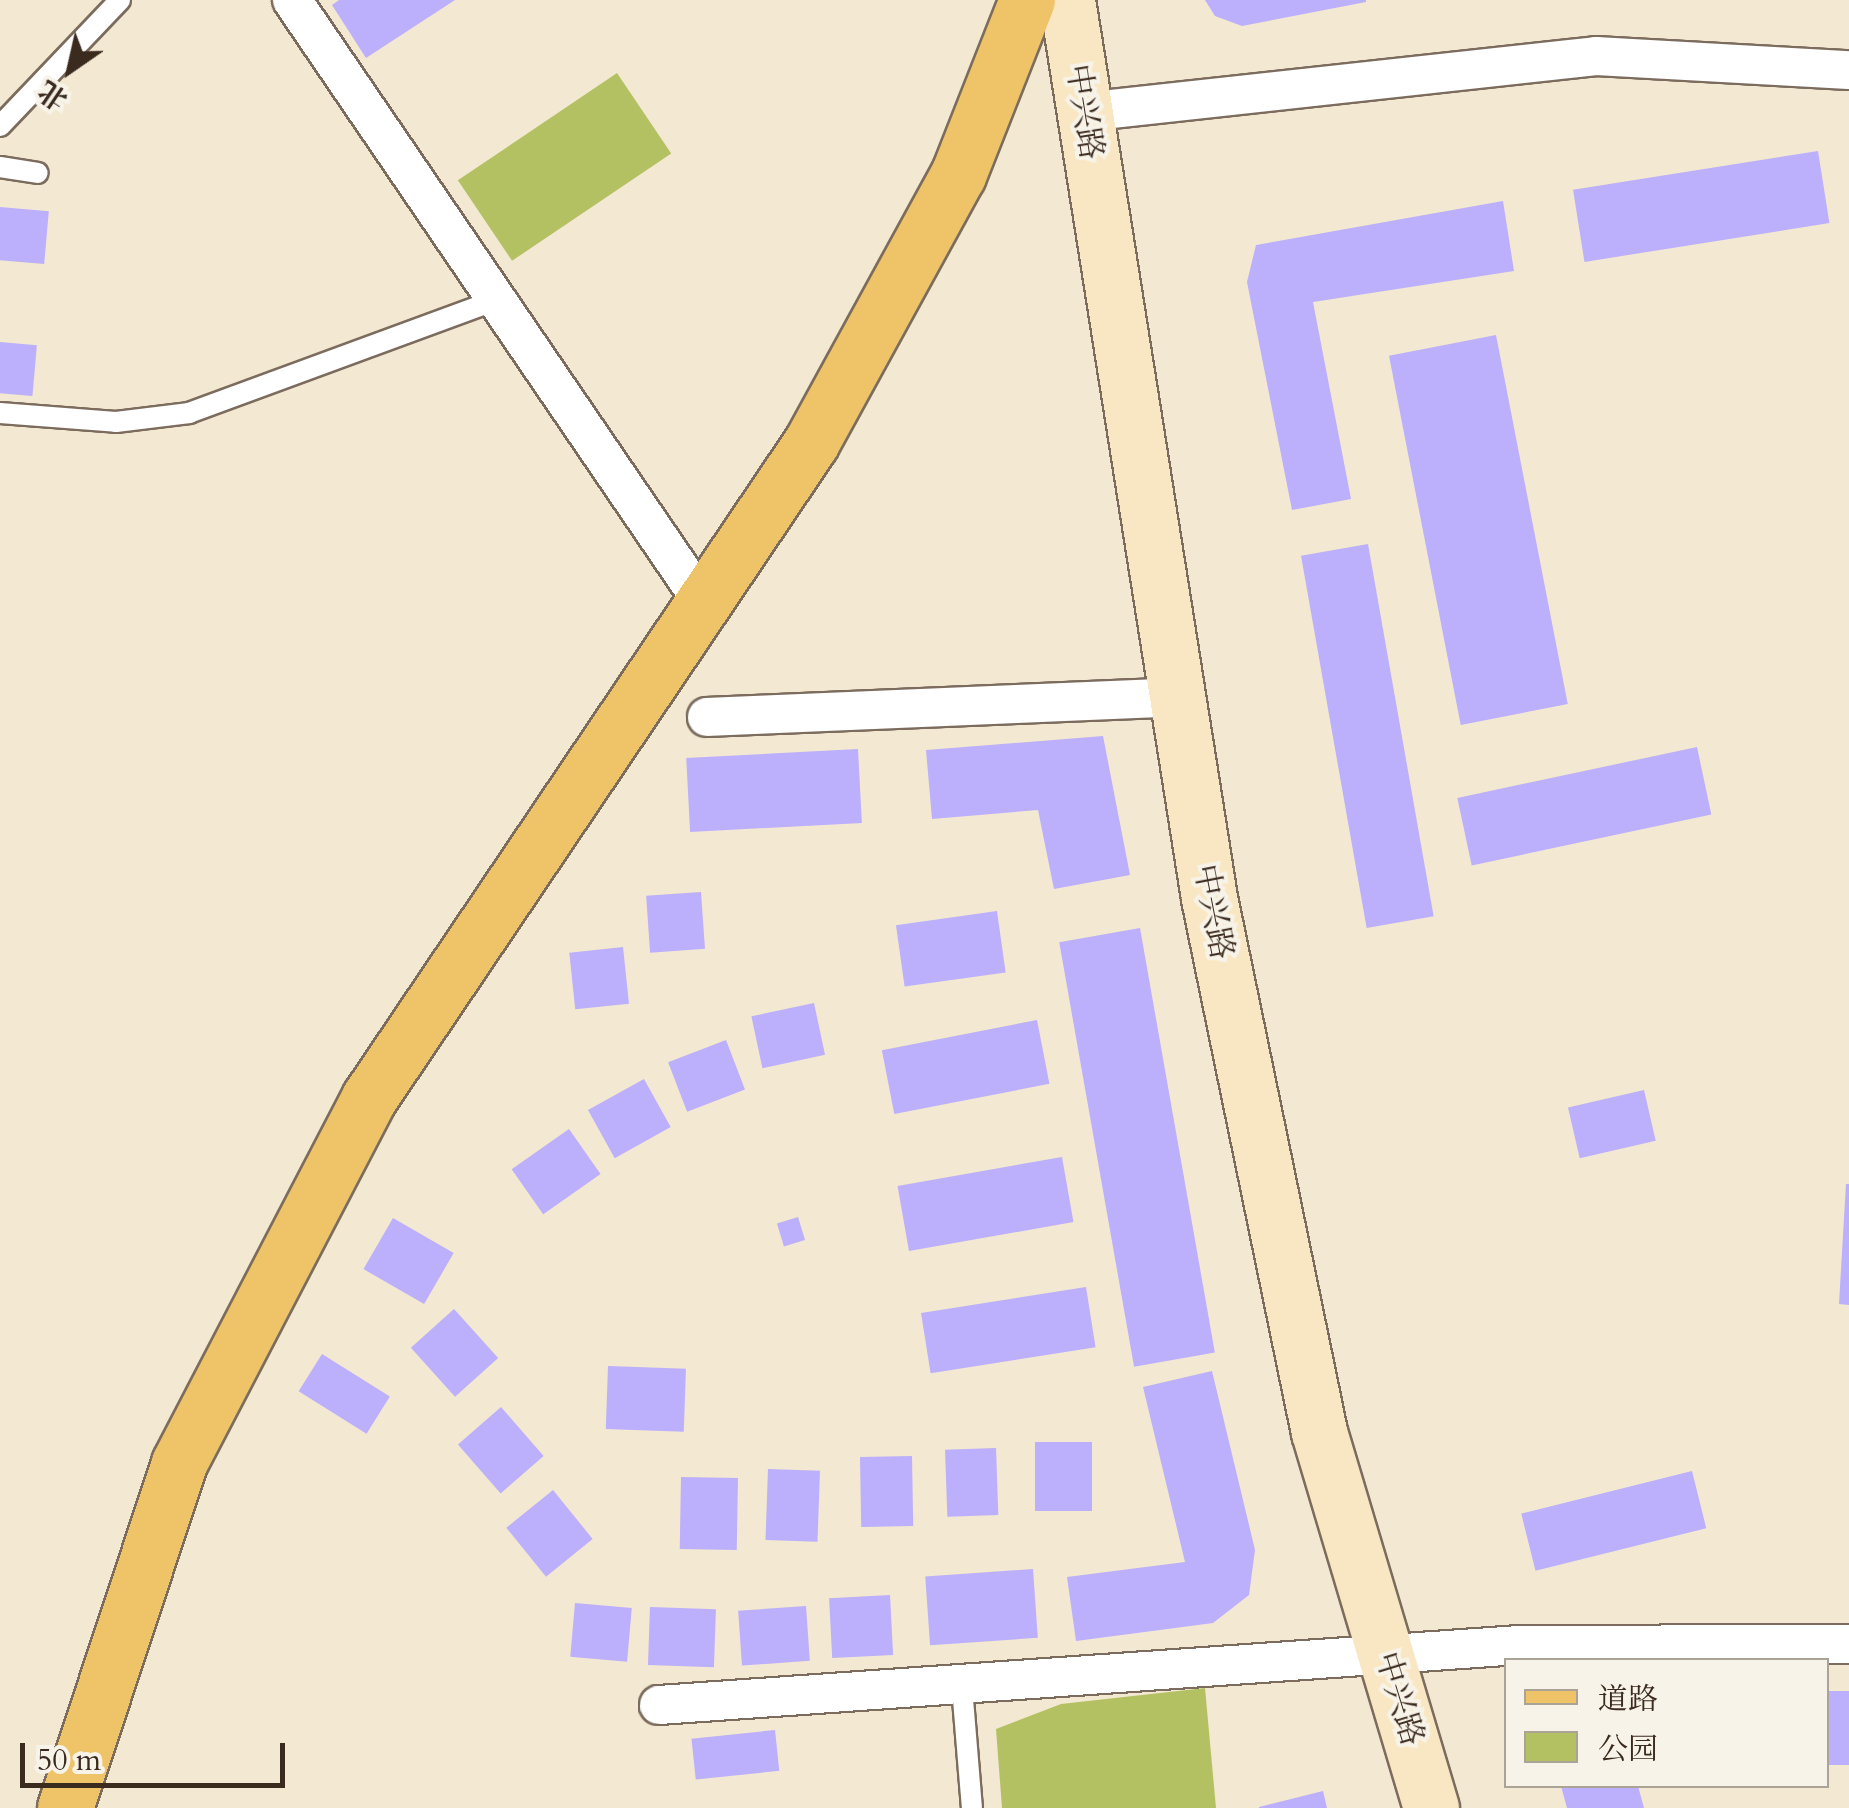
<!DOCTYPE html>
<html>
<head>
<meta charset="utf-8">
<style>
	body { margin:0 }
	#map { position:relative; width:1849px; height:1808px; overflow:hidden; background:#f3e8d2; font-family:Cardo,"Noto Serif SC",serif }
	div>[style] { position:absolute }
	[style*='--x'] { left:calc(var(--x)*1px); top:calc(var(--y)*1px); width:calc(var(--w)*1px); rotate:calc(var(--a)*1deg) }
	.green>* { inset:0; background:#b4c163; transform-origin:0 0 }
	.building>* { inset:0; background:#bcaffb; transform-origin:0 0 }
	.roads { filter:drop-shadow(2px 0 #7b6c5d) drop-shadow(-2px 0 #7b6c5d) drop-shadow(0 2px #7b6c5d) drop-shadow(0 -2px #7b6c5d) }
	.service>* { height:20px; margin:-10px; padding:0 10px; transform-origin:10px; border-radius:10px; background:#fff }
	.minor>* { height:38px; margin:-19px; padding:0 19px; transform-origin:19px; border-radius:19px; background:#fff }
	.secondary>* { height:55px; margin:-27.5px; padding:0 27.5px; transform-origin:27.5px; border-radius:27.5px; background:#f9e7c3 }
	.primary>* { height:55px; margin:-27.5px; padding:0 27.5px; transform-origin:27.5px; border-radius:27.5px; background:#efc469 }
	span { translate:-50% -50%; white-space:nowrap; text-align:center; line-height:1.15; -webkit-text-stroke:8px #f7f3e8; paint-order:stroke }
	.street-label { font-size:32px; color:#3b2a1e }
	.legend { position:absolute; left:1504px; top:1658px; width:325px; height:130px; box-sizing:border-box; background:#f7f3e8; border:2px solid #aca397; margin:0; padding:12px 18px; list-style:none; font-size:30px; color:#3b2a1e }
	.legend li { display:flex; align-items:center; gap:20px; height:50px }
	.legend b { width:50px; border:2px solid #aca397 }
	.north { position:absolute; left:20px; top:20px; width:100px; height:100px; -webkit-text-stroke:8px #f7f3e8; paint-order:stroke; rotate:214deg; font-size:28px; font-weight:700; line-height:40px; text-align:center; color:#3b2a1e }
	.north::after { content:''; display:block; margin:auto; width:35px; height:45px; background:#3b2a1e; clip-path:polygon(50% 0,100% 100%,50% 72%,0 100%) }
	.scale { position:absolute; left:20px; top:1743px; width:265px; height:45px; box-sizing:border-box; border:5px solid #3b2a1e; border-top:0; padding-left:12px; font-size:30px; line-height:35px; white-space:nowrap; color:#3b2a1e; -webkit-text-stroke:8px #f7f3e8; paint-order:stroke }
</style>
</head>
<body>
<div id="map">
	<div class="green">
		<i style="left:617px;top:73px;width:97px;height:192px;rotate:56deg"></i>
		<i style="clip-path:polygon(1205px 1688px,1216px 1808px,1002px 1808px,996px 1729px,1061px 1704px)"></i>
	</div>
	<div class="building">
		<i style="clip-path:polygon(339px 0,455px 0,366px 58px,332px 5px)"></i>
		<i style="clip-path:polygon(1205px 0,1366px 0,1366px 2px,1242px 26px,1215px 16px)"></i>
		<i style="left:1818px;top:151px;width:73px;height:248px;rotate:81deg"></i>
		<i style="clip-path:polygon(1503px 201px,1514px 271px,1313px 302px,1351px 499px,1292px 510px,1247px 282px,1256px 245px)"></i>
		<i style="left:0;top:207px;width:49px;height:53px;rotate:5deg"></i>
		<i style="left:1496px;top:335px;width:376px;height:109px;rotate:79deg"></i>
		<i style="left:0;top:342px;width:37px;height:51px;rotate:5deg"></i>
		<i style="left:1368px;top:544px;width:378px;height:68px;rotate:80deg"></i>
		<i style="clip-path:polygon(1103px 736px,1130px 875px,1054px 889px,1038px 810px,932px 819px,926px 750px)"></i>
		<i style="left:1697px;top:747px;width:69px;height:245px;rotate:78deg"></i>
		<i style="left:858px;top:749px;width:74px;height:172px;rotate:87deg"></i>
		<i style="left:701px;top:892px;width:57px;height:55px;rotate:86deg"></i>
		<i style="left:997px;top:911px;width:62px;height:102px;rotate:82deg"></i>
		<i style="left:1140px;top:928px;width:431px;height:82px;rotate:80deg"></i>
		<i style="left:623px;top:947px;width:57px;height:54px;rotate:84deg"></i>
		<i style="left:814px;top:1003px;width:53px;height:64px;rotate:78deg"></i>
		<i style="left:1037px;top:1020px;width:65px;height:158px;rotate:79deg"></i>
		<i style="left:726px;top:1040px;width:53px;height:62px;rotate:69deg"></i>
		<i style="left:644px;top:1079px;width:55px;height:64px;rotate:61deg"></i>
		<i style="left:1644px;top:1090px;width:52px;height:78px;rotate:77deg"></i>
		<i style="left:569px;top:1129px;width:55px;height:70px;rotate:55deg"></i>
		<i style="left:1062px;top:1157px;width:66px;height:167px;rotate:80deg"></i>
		<i style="clip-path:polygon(1846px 1184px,1849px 1184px,1849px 1305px,1839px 1304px)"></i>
		<i style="left:798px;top:1217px;width:24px;height:22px;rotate:73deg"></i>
		<i style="left:393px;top:1218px;width:70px;height:59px;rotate:30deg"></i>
		<i style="left:1086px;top:1287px;width:61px;height:167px;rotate:81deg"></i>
		<i style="left:454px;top:1309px;width:66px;height:58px;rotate:48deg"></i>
		<i style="left:322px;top:1354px;width:80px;height:44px;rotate:32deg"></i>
		<i style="left:608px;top:1366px;width:78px;height:63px;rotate:2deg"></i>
		<i style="clip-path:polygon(1212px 1371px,1255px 1550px,1249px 1595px,1213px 1623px,1076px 1641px,1067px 1577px,1185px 1562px,1143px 1387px)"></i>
		<i style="left:501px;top:1407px;width:65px;height:57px;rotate:49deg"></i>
		<i style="left:1035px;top:1442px;width:57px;height:69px"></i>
		<i style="left:996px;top:1448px;width:67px;height:51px;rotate:88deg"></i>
		<i style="left:912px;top:1456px;width:70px;height:52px;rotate:89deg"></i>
		<i style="left:768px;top:1469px;width:52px;height:71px;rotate:2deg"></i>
		<i style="left:1692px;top:1471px;width:59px;height:176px;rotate:76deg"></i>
		<i style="left:681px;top:1477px;width:57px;height:72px;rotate:1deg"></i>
		<i style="left:553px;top:1490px;width:63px;height:60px;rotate:51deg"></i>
		<i style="left:1033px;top:1569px;width:69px;height:108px;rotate:86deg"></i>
		<i style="left:890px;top:1595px;width:60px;height:61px;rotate:87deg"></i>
		<i style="left:575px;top:1603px;width:57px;height:54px;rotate:5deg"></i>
		<i style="left:806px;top:1606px;width:55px;height:68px;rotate:86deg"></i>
		<i style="left:650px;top:1607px;width:66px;height:58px;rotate:2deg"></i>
		<i style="left:1826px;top:1691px;width:23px;height:74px"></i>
		<i style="left:775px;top:1730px;width:41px;height:84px;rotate:84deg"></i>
		<i style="clip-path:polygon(1561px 1786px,1638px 1786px,1644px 1808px,1567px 1808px)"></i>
		<i style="clip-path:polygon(1323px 1791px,1327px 1808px,1259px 1808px,1259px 1807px)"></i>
	</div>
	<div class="roads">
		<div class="service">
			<i style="--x:0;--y:126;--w:174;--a:-46.4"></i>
			<i style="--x:0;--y:167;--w:38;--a:9"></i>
			<i style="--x:0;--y:413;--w:116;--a:4.4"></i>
			<i style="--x:116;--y:422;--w:74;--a:-7"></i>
			<i style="--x:189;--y:413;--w:327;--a:-20.2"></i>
			<i style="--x:962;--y:1687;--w:121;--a:85.3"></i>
		</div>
		<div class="minor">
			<i style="--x:292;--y:0;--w:731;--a:55.7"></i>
			<i style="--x:1084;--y:112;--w:515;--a:-6.24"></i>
			<i style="--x:1596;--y:56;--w:253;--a:3.2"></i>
			<i style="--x:707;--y:717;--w:470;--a:-2.4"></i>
			<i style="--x:659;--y:1705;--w:862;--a:-3.99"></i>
			<i style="--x:1519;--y:1645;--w:330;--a:-0.2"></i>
		</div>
		<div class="secondary">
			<i style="--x:1067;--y:0;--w:909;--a:81.01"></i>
			<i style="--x:1209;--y:898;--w:545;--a:78.36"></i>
			<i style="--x:1319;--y:1432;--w:392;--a:73.4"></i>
		</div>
		<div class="primary">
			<i style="--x:65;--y:1808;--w:363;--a:-71.7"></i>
			<i style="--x:179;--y:1463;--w:411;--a:-62.5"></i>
			<i style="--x:369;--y:1098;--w:790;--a:-55.99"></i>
			<i style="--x:811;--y:443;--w:306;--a:-61.3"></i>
			<i style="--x:958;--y:175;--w:188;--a:-68.5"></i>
		</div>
	</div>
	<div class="street-label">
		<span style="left:1084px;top:112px;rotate:81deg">中兴路</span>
		<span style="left:1213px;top:912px;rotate:79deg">中兴路</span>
		<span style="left:1399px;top:1699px;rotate:73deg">中兴路</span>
	</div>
	<ul class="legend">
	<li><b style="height:12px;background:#efc469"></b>道路</li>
	<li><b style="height:28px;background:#b4c163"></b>公园</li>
	</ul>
	<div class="north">北</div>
	<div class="scale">50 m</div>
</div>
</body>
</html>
